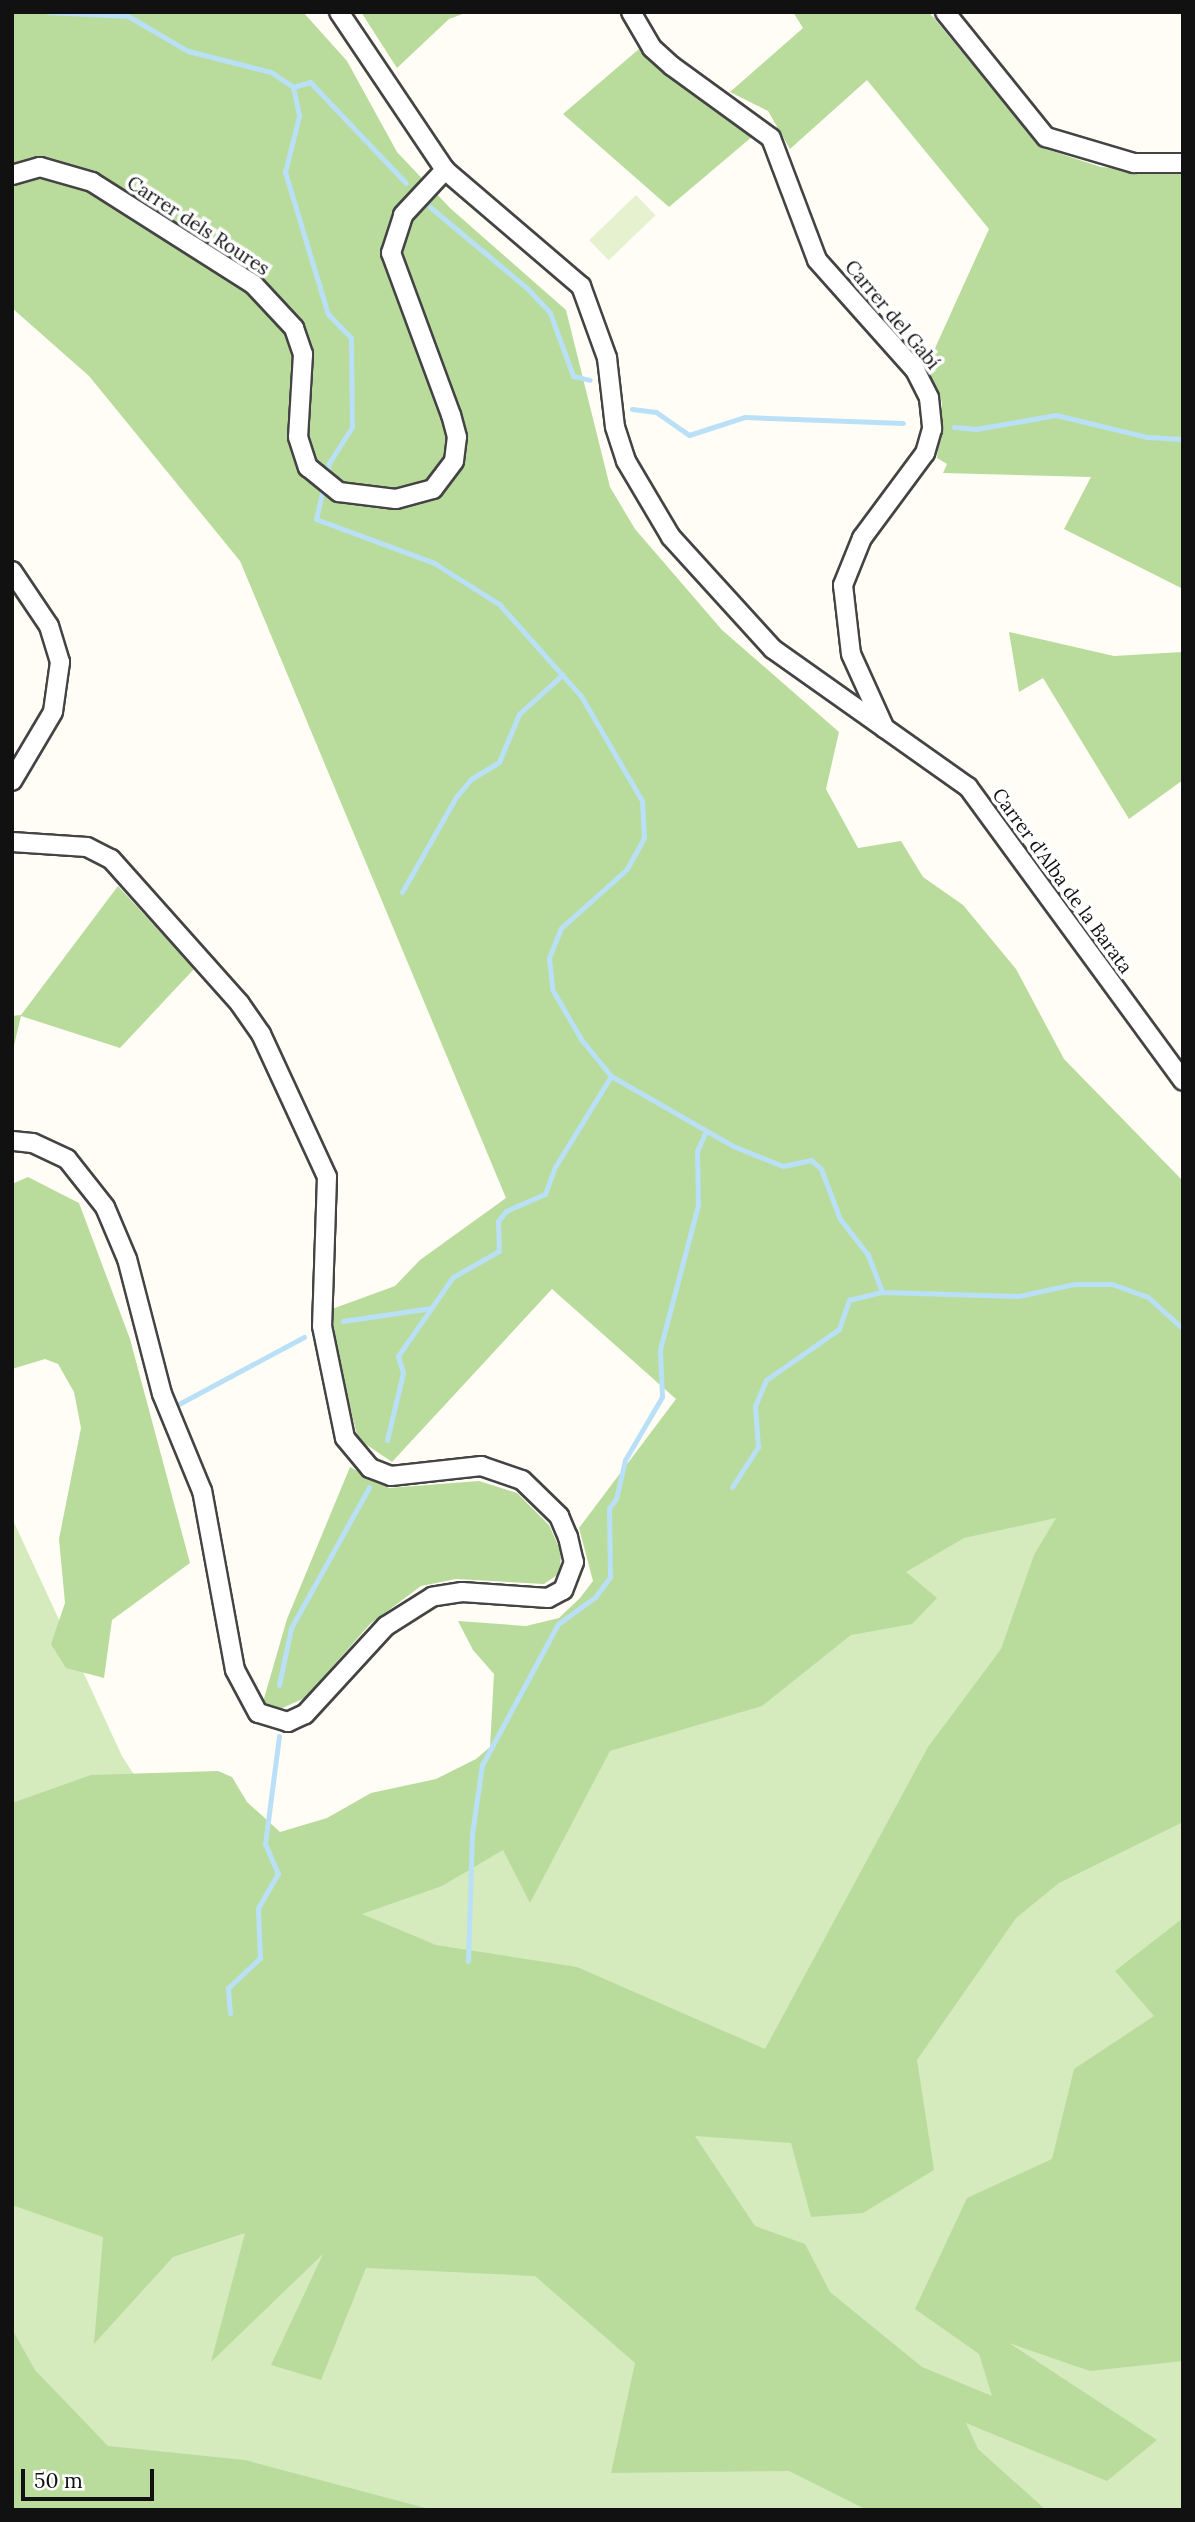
<!DOCTYPE html>
<html>
<head>
<meta charset="utf-8">
<style>
	body { margin:0 }
	#map { position:relative; width:1195px; height:2522px; overflow:hidden; background:#fffdf5; font-family:Lora,serif }
	div>[style] { position:absolute }
	[style*='--x'] { left:calc(var(--x)*1px); top:calc(var(--y)*1px); width:calc(var(--w)*1px); rotate:calc(var(--a)*1deg) }
	.green>* { inset:0; background:#d5ebbd }
	.forest>* { inset:0; background:#b9dc9c }
	.pitch>* { inset:0; background:#e6f2cf; transform-origin:0 0 }
	.stream>* { height:5px; margin:-2.5px; padding:0 2.5px; transform-origin:2.5px; border-radius:2.5px; background:#b9e0f7 }
	.roads { filter:drop-shadow(2px 0 #444) drop-shadow(-2px 0 #444) drop-shadow(0 2px #444) drop-shadow(0 -2px #444) }
	.street>* { height:18px; margin:-9px; padding:0 9px; transform-origin:9px; border-radius:9px; background:#fff }
	span { translate:-50% -50%; white-space:nowrap; text-align:center; line-height:1.15; -webkit-text-stroke:7px #fff; paint-order:stroke }
	.street-label { font-size:19px; color:#111 }
	.frame { position:absolute; inset:0; border:14px solid #111; pointer-events:none }
	.scale { position:absolute; left:21px; top:2469px; width:133px; height:32px; box-sizing:border-box; border:4px solid #111; border-top:0; padding-left:9px; font-size:21px; line-height:24px; white-space:nowrap; color:#111; -webkit-text-stroke:5px #fff; paint-order:stroke }
</style>
</head>
<body>
<div id="map">
	<div class="green">
		<i style="clip-path:polygon(1183px 1351px,1183px 2510px,12px 2510px,12px 1518px,122px 1756px,155px 1807px,272px 1873px,472px 1782px)"></i>
	</div>
	<div class="forest">
		<i style="clip-path:polygon(evenodd,12px 12px,303px 12px,347px 61px,397px 152px,450px 208px,566px 310px,610px 487px,635px 529px,722px 630px,839px 732px,826px 789px,858px 848px,901px 841px,923px 877px,963px 905px,1016px 969px,1064px 1059px,1183px 1181px,1183px 1822px,1059px 1883px,1016px 1918px,917px 2060px,934px 2170px,863px 2213px,811px 2217px,791px 2143px,695px 2136px,755px 2226px,805px 2244px,830px 2292px,922px 2367px,992px 2396px,979px 2354px,915px 2309px,967px 2198px,1052px 2159px,1074px 2069px,1154px 2016px,1115px 1971px,1183px 1918px,1183px 2361px,1090px 2371px,1009px 2343px,1157px 2440px,1107px 2481px,966px 2423px,978px 2449px,1046px 2510px,867px 2510px,789px 2471px,611px 2473px,635px 2363px,535px 2276px,366px 2268px,321px 2380px,271px 2365px,323px 2254px,211px 2362px,245px 2233px,173px 2257px,94px 2344px,103px 2237px,12px 2205px,12px 1803px,91px 1775px,218px 1771px,232px 1777px,247px 1802px,280px 1832px,327px 1818px,371px 1793px,436px 1779px,476px 1759px,490px 1747px,494px 1674px,473px 1650px,458px 1621px,526px 1626px,559px 1618px,580px 1598px,593px 1581px,579px 1528px,676px 1399px,552px 1289px,392px 1462px,358px 1439px,337px 1354px,332px 1309px,395px 1286px,420px 1260px,506px 1198px,240px 561px,89px 376px,12px 308px,12px 12px,1056px 1518px,1034px 1555px,1001px 1649px,928px 1747px,765px 2049px,577px 1967px,436px 1945px,362px 1914px,442px 1886px,503px 1850px,530px 1903px,610px 1751px,762px 1706px,851px 1635px,912px 1624px,937px 1598px,906px 1572px,964px 1538px,1056px 1518px)"></i>
		<i style="clip-path:polygon(361px 12px,468px 12px,449px 19px,397px 68px)"></i>
		<i style="clip-path:polygon(793px 12px,929px 12px,1040px 147px,1101px 167px,1183px 174px,1183px 589px,1064px 529px,1091px 477px,943px 473px,947px 464px,937px 458px,942px 402px,926px 368px,989px 229px,867px 80px,790px 149px,768px 111px,730px 92px,803px 28px)"></i>
		<i style="clip-path:polygon(639px 49px,753px 136px,669px 207px,563px 114px)"></i>
		<i style="clip-path:polygon(1009px 632px,1114px 656px,1182px 652px,1183px 780px,1129px 819px,1043px 678px,1019px 692px)"></i>
		<i style="clip-path:polygon(118px 886px,194px 969px,120px 1048px,21px 1016px,12px 1054px,12px 1016px,21px 1015px)"></i>
		<i style="clip-path:polygon(28px 1177px,79px 1203px,130px 1339px,190px 1563px,112px 1620px,104px 1678px,66px 1668px,51px 1644px,65px 1603px,59px 1539px,81px 1428px,74px 1392px,58px 1364px,45px 1359px,12px 1369px,12px 1184px)"></i>
		<i style="clip-path:polygon(350px 1467px,389px 1488px,479px 1481px,517px 1493px,549px 1525px,561px 1552px,560px 1573px,544px 1584px,456px 1579px,421px 1586px,370px 1624px,305px 1698px,280px 1709px,263px 1702px,287px 1619px)"></i>
		<i style="clip-path:polygon(12px 2329px,35px 2370px,108px 2446px,245px 2460px,433px 2510px,12px 2510px)"></i>
	</div>
	<div class="pitch">
		<i style="left:636px;top:195px;width:28px;height:65px;rotate:46deg"></i>
	</div>
	<div class="stream">
		<i style="--x:48;--y:12;--w:80;--a:2.9"></i>
		<i style="--x:128;--y:16;--w:69;--a:30.3"></i>
		<i style="--x:188;--y:51;--w:86;--a:14.2"></i>
		<i style="--x:271;--y:72;--w:27;--a:34"></i>
		<i style="--x:293;--y:87;--w:30;--a:78"></i>
		<i style="--x:299;--y:116;--w:58;--a:104"></i>
		<i style="--x:285;--y:172;--w:148;--a:73.2"></i>
		<i style="--x:328;--y:314;--w:33;--a:46"></i>
		<i style="--x:351;--y:338;--w:89;--a:89.4"></i>
		<i style="--x:352;--y:427;--w:43;--a:122.6"></i>
		<i style="--x:329;--y:463;--w:57;--a:103.1"></i>
		<i style="--x:316;--y:519;--w:126;--a:20.4"></i>
		<i style="--x:434;--y:563;--w:77;--a:32.2"></i>
		<i style="--x:499;--y:604;--w:123;--a:48.3"></i>
		<i style="--x:581;--y:696;--w:121;--a:59.8"></i>
		<i style="--x:642;--y:801;--w:37;--a:87"></i>
		<i style="--x:644;--y:838;--w:35;--a:119"></i>
		<i style="--x:627;--y:869;--w:89;--a:138.2"></i>
		<i style="--x:561;--y:928;--w:32;--a:112"></i>
		<i style="--x:549;--y:958;--w:31;--a:84"></i>
		<i style="--x:552;--y:989;--w:58;--a:59.9"></i>
		<i style="--x:581;--y:1039;--w:48;--a:51"></i>
		<i style="--x:611;--y:1076;--w:141;--a:29.8"></i>
		<i style="--x:733;--y:1146;--w:54;--a:21.8"></i>
		<i style="--x:783;--y:1166;--w:29;--a:-12"></i>
		<i style="--x:811;--y:1160;--w:13;--a:42"></i>
		<i style="--x:821;--y:1169;--w:53;--a:69.2"></i>
		<i style="--x:840;--y:1219;--w:46;--a:52.1"></i>
		<i style="--x:868;--y:1255;--w:40;--a:69"></i>
		<i style="--x:882;--y:1292;--w:137;--a:1.7"></i>
		<i style="--x:1019;--y:1296;--w:56;--a:-12.3"></i>
		<i style="--x:1074;--y:1284;--w:38;--a:0"></i>
		<i style="--x:1112;--y:1284;--w:38;--a:20"></i>
		<i style="--x:1148;--y:1297;--w:47;--a:42.4"></i>
		<i style="--x:293;--y:87;--w:18;--a:-16"></i>
		<i style="--x:310;--y:82;--w:139;--a:46.5"></i>
		<i style="--x:430;--y:207;--w:126;--a:39.9"></i>
		<i style="--x:527;--y:288;--w:34;--a:47"></i>
		<i style="--x:550;--y:313;--w:67;--a:69.9"></i>
		<i style="--x:573;--y:376;--w:17;--a:13"></i>
		<i style="--x:632;--y:409;--w:24;--a:7"></i>
		<i style="--x:656;--y:412;--w:40;--a:34.9"></i>
		<i style="--x:689;--y:435;--w:59;--a:-17.8"></i>
		<i style="--x:745;--y:417;--w:158;--a:2.2"></i>
		<i style="--x:954;--y:427;--w:22;--a:5"></i>
		<i style="--x:976;--y:429;--w:81;--a:-9.9"></i>
		<i style="--x:1056;--y:415;--w:94;--a:13.6"></i>
		<i style="--x:1147;--y:437;--w:36;--a:3"></i>
		<i style="--x:402;--y:892;--w:109;--a:-60.4"></i>
		<i style="--x:456;--y:797;--w:23;--a:-50"></i>
		<i style="--x:471;--y:779;--w:33;--a:-31"></i>
		<i style="--x:499;--y:762;--w:52;--a:-67.4"></i>
		<i style="--x:519;--y:714;--w:59;--a:-42.3"></i>
		<i style="--x:343;--y:1321;--w:89;--a:-8.4"></i>
		<i style="--x:177;--y:1405;--w:144;--a:-28.2"></i>
		<i style="--x:387;--y:1440;--w:69;--a:-76.6"></i>
		<i style="--x:403;--y:1373;--w:18;--a:-106"></i>
		<i style="--x:398;--y:1356;--w:96;--a:-55.2"></i>
		<i style="--x:453;--y:1277;--w:53;--a:-29.5"></i>
		<i style="--x:499;--y:1251;--w:30;--a:-92"></i>
		<i style="--x:498;--y:1221;--w:13;--a:-51"></i>
		<i style="--x:506;--y:1211;--w:43;--a:-23.6"></i>
		<i style="--x:545;--y:1194;--w:29;--a:-70"></i>
		<i style="--x:555;--y:1167;--w:107;--a:-58.4"></i>
		<i style="--x:732;--y:1487;--w:48;--a:-57"></i>
		<i style="--x:758;--y:1447;--w:41;--a:-94.2"></i>
		<i style="--x:755;--y:1406;--w:28;--a:-67"></i>
		<i style="--x:766;--y:1380;--w:89;--a:-34.9"></i>
		<i style="--x:839;--y:1329;--w:31;--a:-71"></i>
		<i style="--x:849;--y:1300;--w:34;--a:-14"></i>
		<i style="--x:279;--y:1685;--w:58;--a:-78.1"></i>
		<i style="--x:291;--y:1628;--w:161;--a:-61"></i>
		<i style="--x:468;--y:1961;--w:127;--a:-88.2"></i>
		<i style="--x:472;--y:1834;--w:70;--a:-81.8"></i>
		<i style="--x:482;--y:1765;--w:160;--a:-61.7"></i>
		<i style="--x:558;--y:1624;--w:46;--a:-36.1"></i>
		<i style="--x:595;--y:1597;--w:25;--a:-53"></i>
		<i style="--x:610;--y:1577;--w:69;--a:-90.8"></i>
		<i style="--x:609;--y:1508;--w:11;--a:-52"></i>
		<i style="--x:616;--y:1499;--w:40;--a:-77"></i>
		<i style="--x:625;--y:1460;--w:73;--a:-59.6"></i>
		<i style="--x:662;--y:1397;--w:48;--a:-92.4"></i>
		<i style="--x:660;--y:1349;--w:149;--a:-75.2"></i>
		<i style="--x:698;--y:1205;--w:54;--a:-91.1"></i>
		<i style="--x:697;--y:1151;--w:22;--a:-66"></i>
		<i style="--x:230;--y:2013;--w:25;--a:-95"></i>
		<i style="--x:228;--y:1988;--w:44;--a:-43.2"></i>
		<i style="--x:260;--y:1958;--w:50;--a:-92.3"></i>
		<i style="--x:258;--y:1908;--w:39;--a:-60"></i>
		<i style="--x:278;--y:1874;--w:33;--a:-113"></i>
		<i style="--x:265;--y:1844;--w:109;--a:-82.6"></i>
	</div>
	<div class="roads">
		<div class="street">
			<i style="--x:339;--y:12;--w:190;--a:56.1"></i>
			<i style="--x:445;--y:170;--w:179;--a:40.5"></i>
			<i style="--x:581;--y:286;--w:77;--a:70.1"></i>
			<i style="--x:607;--y:358;--w:69;--a:83.4"></i>
			<i style="--x:615;--y:427;--w:36;--a:72"></i>
			<i style="--x:626;--y:461;--w:88;--a:59.4"></i>
			<i style="--x:671;--y:537;--w:151;--a:47.7"></i>
			<i style="--x:773;--y:649;--w:239;--a:35.3"></i>
			<i style="--x:968;--y:787;--w:364;--a:53.8"></i>
			<i style="--x:631;--y:12;--w:42;--a:59.7"></i>
			<i style="--x:652;--y:48;--w:27;--a:42"></i>
			<i style="--x:672;--y:66;--w:122;--a:36"></i>
			<i style="--x:771;--y:138;--w:130;--a:69.3"></i>
			<i style="--x:817;--y:260;--w:147;--a:48.3"></i>
			<i style="--x:915;--y:370;--w:31;--a:63"></i>
			<i style="--x:929;--y:398;--w:31;--a:84"></i>
			<i style="--x:932;--y:429;--w:25;--a:106"></i>
			<i style="--x:925;--y:453;--w:106;--a:126.5"></i>
			<i style="--x:862;--y:538;--w:51;--a:112"></i>
			<i style="--x:843;--y:585;--w:69;--a:83.4"></i>
			<i style="--x:851;--y:654;--w:82;--a:65.6"></i>
			<i style="--x:945;--y:12;--w:161;--a:51.1"></i>
			<i style="--x:1046;--y:137;--w:92;--a:16.5"></i>
			<i style="--x:1134;--y:163;--w:49;--a:0"></i>
			<i style="--x:12;--y:175;--w:29;--a:-16"></i>
			<i style="--x:40;--y:167;--w:54;--a:16.1"></i>
			<i style="--x:92;--y:182;--w:192;--a:32.4"></i>
			<i style="--x:254;--y:285;--w:59;--a:47.1"></i>
			<i style="--x:294;--y:328;--w:28;--a:71"></i>
			<i style="--x:303;--y:354;--w:83;--a:93.4"></i>
			<i style="--x:298;--y:437;--w:32;--a:72"></i>
			<i style="--x:308;--y:467;--w:40;--a:39"></i>
			<i style="--x:339;--y:492;--w:57;--a:7"></i>
			<i style="--x:396;--y:499;--w:38;--a:-15"></i>
			<i style="--x:433;--y:489;--w:35;--a:-53"></i>
			<i style="--x:454;--y:461;--w:24;--a:-83"></i>
			<i style="--x:457;--y:437;--w:23;--a:-105"></i>
			<i style="--x:451;--y:415;--w:173;--a:-110.3"></i>
			<i style="--x:391;--y:253;--w:40;--a:-72"></i>
			<i style="--x:403;--y:215;--w:62;--a:-47"></i>
			<i style="--x:12;--y:571;--w:66;--a:56.1"></i>
			<i style="--x:49;--y:626;--w:38;--a:73"></i>
			<i style="--x:60;--y:662;--w:50;--a:98"></i>
			<i style="--x:53;--y:712;--w:80;--a:120.7"></i>
			<i style="--x:12;--y:842;--w:75;--a:3.8"></i>
			<i style="--x:87;--y:847;--w:27;--a:27"></i>
			<i style="--x:111;--y:859;--w:194;--a:48.3"></i>
			<i style="--x:240;--y:1004;--w:37;--a:55"></i>
			<i style="--x:261;--y:1034;--w:157;--a:65.2"></i>
			<i style="--x:327;--y:1177;--w:149;--a:91.9"></i>
			<i style="--x:322;--y:1326;--w:114;--a:78.4"></i>
			<i style="--x:345;--y:1438;--w:39;--a:50"></i>
			<i style="--x:370;--y:1468;--w:22;--a:21"></i>
			<i style="--x:391;--y:1476;--w:91;--a:-6.3"></i>
			<i style="--x:481;--y:1466;--w:43;--a:18.9"></i>
			<i style="--x:522;--y:1480;--w:52;--a:44.2"></i>
			<i style="--x:559;--y:1516;--w:23;--a:67"></i>
			<i style="--x:568;--y:1537;--w:26;--a:77"></i>
			<i style="--x:574;--y:1562;--w:30;--a:111"></i>
			<i style="--x:563;--y:1590;--w:17;--a:152"></i>
			<i style="--x:548;--y:1598;--w:86;--a:-176"></i>
			<i style="--x:462;--y:1592;--w:30;--a:171"></i>
			<i style="--x:432;--y:1597;--w:54;--a:147.8"></i>
			<i style="--x:386;--y:1626;--w:120;--a:132.6"></i>
			<i style="--x:305;--y:1714;--w:19;--a:155"></i>
			<i style="--x:288;--y:1722;--w:31;--a:-163"></i>
			<i style="--x:258;--y:1713;--w:49;--a:-118.1"></i>
			<i style="--x:235;--y:1670;--w:182;--a:-100.4"></i>
			<i style="--x:202;--y:1491;--w:105;--a:-112.4"></i>
			<i style="--x:162;--y:1394;--w:139;--a:-104.5"></i>
			<i style="--x:127;--y:1259;--w:56;--a:-112.9"></i>
			<i style="--x:105;--y:1207;--w:61;--a:-128.4"></i>
			<i style="--x:67;--y:1159;--w:38;--a:-155"></i>
			<i style="--x:32;--y:1143;--w:20;--a:-174"></i>
		</div>
	</div>
	<div class="street-label">
		<span style="left:198px;top:226px;rotate:33deg">Carrer dels Roures</span>
		<span style="left:892px;top:315px;rotate:50deg">Carrer del Gabí</span>
		<span style="left:1062px;top:881px;rotate:54deg">Carrer d'Alba de la Barata</span>
	</div>
	<div class="frame"></div>
	<div class="scale">50 m</div>
</div>
</body>
</html>
